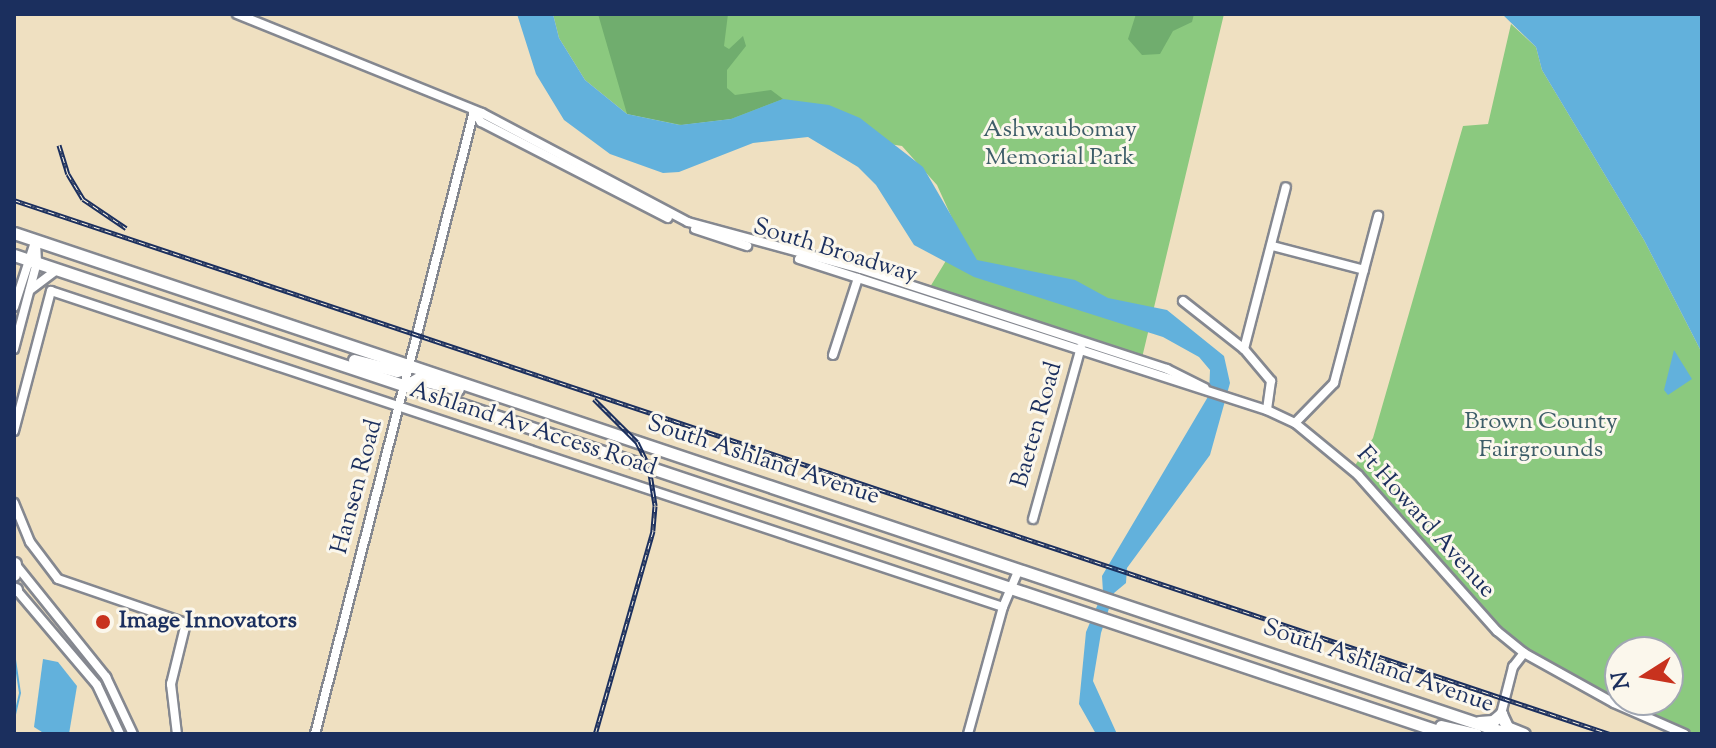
<!DOCTYPE html>
<html>
<head>
<meta charset="utf-8">
<style>
	body { margin:0 }
	#map { position:relative; width:1716px; height:748px; overflow:hidden; background:#efe0c1; font-family:"Sorts Mill Goudy",serif }
	div>[style] { position:absolute }
	[style*='--x'] { left:calc(var(--x)*1px); top:calc(var(--y)*1px); width:calc(var(--w)*1px); rotate:calc(var(--a)*1deg) }
	.green>* { inset:0; background:#8bc97f }
	.forest>* { inset:0; background:#70ad6e }
	.water>* { inset:0; background:#62b1dc }
	.stream>* { height:2px; margin:-1px; padding:0 1px; transform-origin:1px; border-radius:1px; background:#62b1dc }
	.roads { filter:drop-shadow(2px 0 #858890) drop-shadow(-2px 0 #858890) drop-shadow(0 2px #858890) drop-shadow(0 -2px #858890) }
	.minor>* { height:8px; margin:-4px; padding:0 4px; transform-origin:4px; border-radius:4px; background:#fff }
	.major>* { height:11px; margin:-5.5px; padding:0 5.5px; transform-origin:5.5px; border-radius:5.5px; background:#fff }
	.highway>* { height:12px; margin:-6px; padding:0 6px; transform-origin:6px; border-radius:6px; background:#fff }
	.rail>* { height:5px; margin-top:-2.5px; transform-origin:0; background:repeating-linear-gradient(90deg,#fbf7ec 0 6px,#1b2f5e 0 12px); box-sizing:border-box; border-block:2px solid #1b2f5e }
	.dots>* { width:22px; height:22px; translate:-50% -50%; box-sizing:border-box; border:4px solid #fbf7ec; border-radius:50% }
	span { translate:-50% -50%; white-space:nowrap; text-align:center; line-height:1.15; -webkit-text-stroke:6px #fbf7ec; paint-order:stroke }
	.park-label { font-size:24px; color:#3d5d68 }
	.street-label { font-size:24px; color:#1b2f5e }
	.poi-label { font-size:24px; color:#1b2f5e; font-weight:700 }
	.left { translate:0 -50%; text-align:left }
	.frame { position:absolute; inset:0; border:16px solid #1b2f5e; pointer-events:none }
	.north { position:absolute; left:1604px; top:636px; width:80px; height:80px; box-sizing:border-box; background:#fbf7ec; border:2px solid #a1a7b3; border-radius:50%; rotate:259deg; font-size:22px; font-weight:700; line-height:32px; text-align:center; color:#1b2f5e }
	.north::after { content:''; display:block; margin:auto; width:28px; height:36px; background:#c8321e; clip-path:polygon(50% 0,100% 100%,50% 72%,0 100%) }
</style>
</head>
<body>
<div id="map">
	<div class="green">
		<i style="clip-path:polygon(553px 14px,1224px 14px,1141px 362px,927px 292px,947px 259px,966px 249px,937px 185px,902px 146px,731px 119px,679px 125px,627px 114px,585px 80px,559px 38px)"></i>
		<i style="clip-path:polygon(evenodd,1511px 24px,1536px 47px,1542px 70px,1644px 240px,1702px 353px,1702px 734px,1685px 734px,1524px 653px,1497px 631px,1352px 470px,1373px 438px,1463px 126px,1488px 124px,1511px 24px,1620px 652px,1668px 652px,1668px 700px,1620px 700px,1620px 652px)"></i>
	</div>
	<div class="forest">
		<i style="clip-path:polygon(598px 14px,728px 14px,724px 46px,729px 49px,743px 36px,746px 46px,727px 70px,727px 88px,735px 95px,771px 90px,783px 99px,731px 119px,682px 125px,627px 114px)"></i>
		<i style="clip-path:polygon(1136px 14px,1194px 14px,1192px 22px,1173px 31px,1160px 54px,1142px 55px,1128px 39px)"></i>
	</div>
	<div class="water">
		<i style="clip-path:polygon(517px 14px,553px 14px,559px 38px,585px 80px,627px 114px,680px 125px,731px 119px,783px 99px,829px 105px,860px 118px,923px 167px,977px 260px,1075px 280px,1108px 298px,1167px 310px,1224px 356px,1230px 383px,1210px 455px,1127px 568px,1126px 583px,1114px 593px,1101px 633px,1093px 681px,1117px 734px,1096px 734px,1079px 704px,1086px 632px,1103px 592px,1102px 576px,1209px 395px,1210px 370px,1199px 357px,1163px 337px,974px 277px,914px 245px,876px 185px,858px 167px,808px 137px,753px 143px,679px 172px,663px 173px,610px 154px,564px 120px,536px 74px)"></i>
		<i style="clip-path:polygon(1502px 14px,1702px 14px,1702px 353px,1644px 240px,1542px 70px,1536px 47px)"></i>
		<i style="clip-path:polygon(1674px 350px,1692px 379px,1668px 395px,1664px 390px)"></i>
		<i style="clip-path:polygon(43px 659px,58px 662px,77px 686px,69px 734px,45px 734px,34px 727px)"></i>
	</div>
	<div class="stream">
		<i style="--x:14;--y:653;--w:40;--a:81.5"></i>
		<i style="--x:20;--y:693;--w:26;--a:103"></i>
	</div>
	<div class="roads">
		<div class="minor">
			<i style="--x:237;--y:14;--w:264;--a:22"></i>
			<i style="--x:482;--y:113;--w:233;--a:27.9"></i>
			<i style="--x:688;--y:222;--w:179;--a:15.2"></i>
			<i style="--x:861;--y:269;--w:322;--a:18.1"></i>
			<i style="--x:1167;--y:369;--w:42;--a:26.6"></i>
			<i style="--x:474;--y:111;--w:13;--a:58"></i>
			<i style="--x:481;--y:122;--w:210;--a:27.2"></i>
			<i style="--x:695;--y:229;--w:55;--a:18.1"></i>
			<i style="--x:1272;--y:246;--w:95;--a:14.6"></i>
			<i style="--x:799;--y:259;--w:492;--a:17.9"></i>
			<i style="--x:30;--y:290;--w:34;--a:-37"></i>
			<i style="--x:1183;--y:301;--w:78;--a:38.2"></i>
			<i style="--x:1244;--y:349;--w:42;--a:49.8"></i>
			<i style="--x:1271;--y:381;--w:29;--a:98"></i>
			<i style="--x:1267;--y:410;--w:31;--a:25"></i>
			<i style="--x:1295;--y:423;--w:82;--a:39.5"></i>
			<i style="--x:1358;--y:475;--w:209;--a:48.3"></i>
			<i style="--x:1497;--y:631;--w:35;--a:39"></i>
			<i style="--x:1524;--y:653;--w:103;--a:29.1"></i>
			<i style="--x:1614;--y:703;--w:77;--a:23.6"></i>
			<i style="--x:14;--y:307;--w:68;--a:-72.1"></i>
			<i style="--x:14;--y:349;--w:90;--a:-75.2"></i>
			<i style="--x:37;--y:262;--w:21;--a:-93"></i>
			<i style="--x:1244;--y:349;--w:167;--a:-75.5"></i>
			<i style="--x:833;--y:355;--w:81;--a:-72"></i>
			<i style="--x:1295;--y:423;--w:56;--a:-45.7"></i>
			<i style="--x:1334;--y:383;--w:173;--a:-75.2"></i>
			<i style="--x:14;--y:431;--w:145;--a:-75.2"></i>
			<i style="--x:51;--y:291;--w:1003;--a:18.36"></i>
			<i style="--x:14;--y:503;--w:42;--a:67.7"></i>
			<i style="--x:30;--y:542;--w:46;--a:52.9"></i>
			<i style="--x:58;--y:579;--w:135;--a:19"></i>
			<i style="--x:186;--y:623;--w:63;--a:103.8"></i>
			<i style="--x:171;--y:684;--w:50;--a:83.2"></i>
			<i style="--x:1033;--y:519;--w:179;--a:-74.4"></i>
			<i style="--x:16;--y:565;--w:144;--a:51.2"></i>
			<i style="--x:106;--y:677;--w:63;--a:64.7"></i>
			<i style="--x:14;--y:587;--w:128;--a:49.7"></i>
			<i style="--x:97;--y:685;--w:54;--a:64.9"></i>
			<i style="--x:1501;--y:714;--w:49;--a:-75.7"></i>
			<i style="--x:1513;--y:667;--w:18;--a:-52"></i>
			<i style="--x:315;--y:734;--w:643;--a:-75.68"></i>
			<i style="--x:968;--y:734;--w:132;--a:-74.6"></i>
			<i style="--x:1003;--y:607;--w:41;--a:-67.2"></i>
		</div>
		<div class="major">
			<i style="--x:14;--y:233;--w:1577;--a:18.53"></i>
			<i style="--x:14;--y:255;--w:1511;--a:18.48"></i>
			<i style="--x:354;--y:360;--w:44;--a:14.3"></i>
			<i style="--x:397;--y:371;--w:14;--a:-17"></i>
			<i style="--x:406;--y:385;--w:13;--a:-29"></i>
			<i style="--x:417;--y:379;--w:42;--a:13.7"></i>
			<i style="--x:1479;--y:722;--w:14;--a:-4"></i>
			<i style="--x:1493;--y:721;--w:11;--a:-41"></i>
			<i style="--x:1501;--y:714;--w:14;--a:65"></i>
			<i style="--x:1507;--y:727;--w:18;--a:22"></i>
			<i style="--x:1441;--y:726;--w:36;--a:13"></i>
		</div>
		<div class="highway">
			<i style="--x:14;--y:575;--w:11;--a:-85"></i>
			<i style="--x:14;--y:590;--w:2;--a:0"></i>
		</div>
	</div>
	<div class="rail">
		<i style="--x:59;--y:145;--w:30;--a:73"></i>
		<i style="--x:68;--y:174;--w:29;--a:59"></i>
		<i style="--x:83;--y:199;--w:52;--a:34"></i>
		<i style="--x:14;--y:200;--w:1683;--a:18.5"></i>
		<i style="--x:594;--y:399;--w:61;--a:45"></i>
		<i style="--x:637;--y:442;--w:28;--a:64"></i>
		<i style="--x:649;--y:467;--w:39;--a:81"></i>
		<i style="--x:655;--y:506;--w:25;--a:95"></i>
		<i style="--x:653;--y:531;--w:211;--a:105.9"></i>
	</div>
	<div class="dots">
		<i style="left:103px;top:622px;background:#c8321e"></i>
	</div>
	<div class="park-label">
		<span style="left:1060px;top:145px">Ashwaubomay<br>Memorial Park</span>
		<span style="left:1541px;top:437px">Brown County<br>Fairgrounds</span>
	</div>
	<div class="street-label">
		<span style="left:835px;top:252px;rotate:17deg">South Broadway</span>
		<span style="left:1038px;top:425px;rotate:-74deg">Baeten Road</span>
		<span style="left:533px;top:430px;rotate:18deg">Ashland Av Access Road</span>
		<span style="left:763px;top:461px;rotate:18deg">South Ashland Avenue</span>
		<span style="left:358px;top:487px;rotate:-75deg">Hansen Road</span>
		<span style="left:1425px;top:523px;rotate:48deg">Ft Howard Avenue</span>
		<span style="left:1378px;top:667px;rotate:19deg">South Ashland Avenue</span>
	</div>
	<div class="poi-label">
		<span class="left" style="left:119px;top:622px">Image Innovators</span>
	</div>
	<div class="frame"></div>
	<div class="north">N</div>
</div>
</body>
</html>
